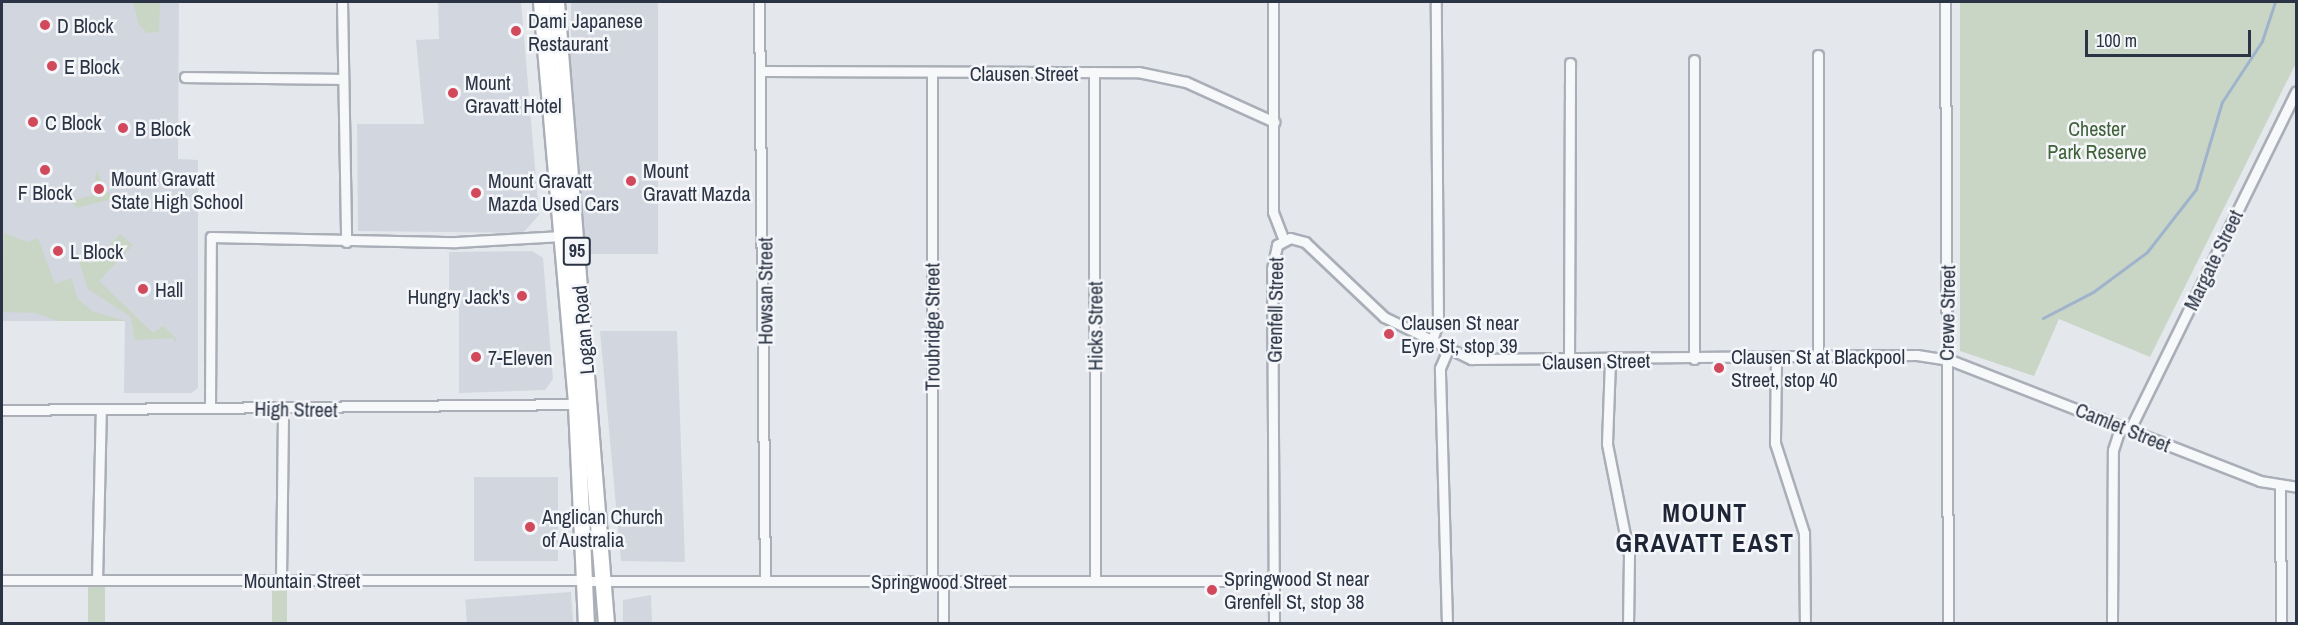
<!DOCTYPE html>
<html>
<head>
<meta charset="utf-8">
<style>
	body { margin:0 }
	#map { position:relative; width:2298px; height:625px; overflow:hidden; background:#e4e7ec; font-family:"Archivo Narrow",sans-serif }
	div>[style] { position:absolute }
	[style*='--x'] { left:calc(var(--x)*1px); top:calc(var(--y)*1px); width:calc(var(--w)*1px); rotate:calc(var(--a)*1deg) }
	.built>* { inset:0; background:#d2d6de; transform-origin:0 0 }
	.green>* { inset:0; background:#c9d6c5; transform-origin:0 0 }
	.stream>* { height:3px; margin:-1.5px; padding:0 1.5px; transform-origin:1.5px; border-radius:1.5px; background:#9fb4cc }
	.roads { filter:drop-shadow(2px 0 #a9aeb7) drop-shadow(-2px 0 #a9aeb7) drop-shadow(0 2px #a9aeb7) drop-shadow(0 -2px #a9aeb7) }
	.minor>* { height:9px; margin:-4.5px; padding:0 4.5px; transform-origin:4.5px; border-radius:4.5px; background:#f7f8fa }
	.primary>* { height:15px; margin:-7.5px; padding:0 7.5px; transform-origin:7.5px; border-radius:7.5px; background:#fff }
	.dots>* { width:16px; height:16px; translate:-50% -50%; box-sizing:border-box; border:3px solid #f4f6f9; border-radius:50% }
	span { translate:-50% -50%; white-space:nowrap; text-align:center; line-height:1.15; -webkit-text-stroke:5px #f4f6f9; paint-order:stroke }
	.shield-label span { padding:2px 4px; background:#f4f6f9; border:2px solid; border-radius:4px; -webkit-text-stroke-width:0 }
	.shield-label { font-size:18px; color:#2b3445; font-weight:700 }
	.poi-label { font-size:20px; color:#2b3445 }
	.left { translate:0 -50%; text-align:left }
	.right { translate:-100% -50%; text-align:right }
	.street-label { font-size:20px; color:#2b3445 }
	.park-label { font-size:20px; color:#3f6138 }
	.district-label { font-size:26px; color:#1d2536; font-weight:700; letter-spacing:1.5px }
	.frame { position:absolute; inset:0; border:3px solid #2b3445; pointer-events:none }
	.scale { position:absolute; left:2085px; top:30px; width:166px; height:27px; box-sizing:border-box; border:3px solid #2b3445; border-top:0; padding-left:8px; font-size:18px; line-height:21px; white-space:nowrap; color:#2b3445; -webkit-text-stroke:4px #f4f6f9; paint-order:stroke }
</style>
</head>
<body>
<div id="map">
	<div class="built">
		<i style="clip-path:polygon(2px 2px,179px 2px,178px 159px,198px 160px,198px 388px,191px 393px,124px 393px,125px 321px,2px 321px)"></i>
		<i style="clip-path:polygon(438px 2px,521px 2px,539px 215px,523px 233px,358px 231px,357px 124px,424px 124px,416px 40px,439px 39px)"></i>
		<i style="left:571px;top:2px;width:87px;height:252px"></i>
		<i style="clip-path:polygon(449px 252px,532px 251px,543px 258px,553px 379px,545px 390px,459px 393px,459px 307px,449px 307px)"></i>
		<i style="clip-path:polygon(600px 331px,677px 331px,685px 562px,621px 561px)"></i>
		<i style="left:474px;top:477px;width:84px;height:84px"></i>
		<i style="left:571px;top:592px;width:31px;height:106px;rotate:86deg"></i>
		<i style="clip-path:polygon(651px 595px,652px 623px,623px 623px,623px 600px)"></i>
	</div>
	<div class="green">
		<i style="clip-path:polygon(133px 2px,160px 2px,159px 32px,147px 33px,139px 25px)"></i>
		<i style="clip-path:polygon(1960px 2px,2296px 2px,2296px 63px,2150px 357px,2059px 319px,2034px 376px,1960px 351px)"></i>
		<i style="clip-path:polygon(96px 170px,112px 199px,77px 208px,70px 201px,94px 195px)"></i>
		<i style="clip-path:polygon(4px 233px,27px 242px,38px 238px,55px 284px,71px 278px,78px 299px,92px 311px,126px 321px,57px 321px,36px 313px,2px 312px)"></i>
		<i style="clip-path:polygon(120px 234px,133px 245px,99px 281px,153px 333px,163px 326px,177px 339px,175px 343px,174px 338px,135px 340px,131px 317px,88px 289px,76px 252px,91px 264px)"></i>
		<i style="left:88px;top:587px;width:17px;height:36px"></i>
		<i style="left:272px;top:590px;width:15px;height:33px"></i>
	</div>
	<div class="stream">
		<i style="--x:2043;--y:318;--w:56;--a:-27.5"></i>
		<i style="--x:2093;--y:292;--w:67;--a:-36.5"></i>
		<i style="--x:2147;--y:252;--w:80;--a:-52.1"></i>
		<i style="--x:2196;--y:189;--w:91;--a:-73.4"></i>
		<i style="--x:2222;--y:102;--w:73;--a:-56.7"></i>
		<i style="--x:2262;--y:41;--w:41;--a:-71.6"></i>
	</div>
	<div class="roads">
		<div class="minor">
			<i style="--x:342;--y:2;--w:240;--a:89"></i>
			<i style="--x:759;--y:2;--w:579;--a:89.41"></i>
			<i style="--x:1273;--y:2;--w:210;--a:90"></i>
			<i style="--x:1273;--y:212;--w:30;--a:69"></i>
			<i style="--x:1945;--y:2;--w:622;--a:89.72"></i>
			<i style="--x:1694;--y:60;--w:299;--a:90"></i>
			<i style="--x:763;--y:71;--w:375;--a:0.2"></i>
			<i style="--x:1138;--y:72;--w:49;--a:11.8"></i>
			<i style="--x:1186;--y:82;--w:97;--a:24.4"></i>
			<i style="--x:1094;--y:72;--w:509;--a:89.89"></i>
			<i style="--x:185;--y:77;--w:157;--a:0.7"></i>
			<i style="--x:1432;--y:341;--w:21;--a:-73"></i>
			<i style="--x:1438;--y:321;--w:319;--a:-90.4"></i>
			<i style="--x:1818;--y:357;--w:302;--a:-90"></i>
			<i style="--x:1776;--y:358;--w:85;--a:90.7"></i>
			<i style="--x:1775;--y:443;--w:95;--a:72.1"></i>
			<i style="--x:1804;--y:533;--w:91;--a:89.4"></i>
			<i style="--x:1569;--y:361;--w:298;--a:-89.8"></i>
			<i style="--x:1610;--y:361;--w:83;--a:92.1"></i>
			<i style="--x:1607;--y:444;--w:113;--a:78.8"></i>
			<i style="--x:1629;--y:555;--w:69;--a:90.8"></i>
			<i style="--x:210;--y:407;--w:170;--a:-89.7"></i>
			<i style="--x:211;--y:237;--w:245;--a:1.2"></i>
			<i style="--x:456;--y:242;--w:106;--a:-3.2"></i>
			<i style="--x:2;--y:410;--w:579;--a:-0.59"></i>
			<i style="--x:2130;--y:429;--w:376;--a:-63.8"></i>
			<i style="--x:2280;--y:487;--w:137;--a:89.6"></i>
			<i style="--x:281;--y:579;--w:169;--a:-89.3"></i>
			<i style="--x:2;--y:580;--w:1273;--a:0.05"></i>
			<i style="--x:97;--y:580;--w:170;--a:-88.7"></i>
			<i style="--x:932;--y:581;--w:508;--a:-90"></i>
			<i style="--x:943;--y:581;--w:43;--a:90"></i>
			<i style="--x:1274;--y:624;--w:355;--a:-90.3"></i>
			<i style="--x:1272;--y:269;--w:25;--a:-78"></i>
			<i style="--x:1277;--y:245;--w:15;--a:-28"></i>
			<i style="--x:1290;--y:238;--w:16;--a:15"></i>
			<i style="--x:1305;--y:242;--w:109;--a:43.5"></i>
			<i style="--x:1384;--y:317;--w:97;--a:25.8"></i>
			<i style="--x:1471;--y:359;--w:446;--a:-0.5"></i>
			<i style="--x:1917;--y:355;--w:33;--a:9"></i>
			<i style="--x:1950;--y:360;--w:333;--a:21.3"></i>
			<i style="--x:2260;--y:481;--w:36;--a:9"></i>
			<i style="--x:1447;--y:624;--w:256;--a:-91.6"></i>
			<i style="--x:1440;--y:368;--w:21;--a:-67"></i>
			<i style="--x:2112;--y:624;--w:174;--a:-89.7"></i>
			<i style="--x:2113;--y:450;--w:25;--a:-72"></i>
		</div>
		<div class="primary">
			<i style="--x:541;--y:2;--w:405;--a:85"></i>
			<i style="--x:576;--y:405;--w:219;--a:87.4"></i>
			<i style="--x:556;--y:2;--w:624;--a:85.4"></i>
		</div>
	</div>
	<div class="dots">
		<i style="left:45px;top:25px;background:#d1495b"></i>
		<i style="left:516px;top:31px;background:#d1495b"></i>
		<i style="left:52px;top:66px;background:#d1495b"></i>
		<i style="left:453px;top:93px;background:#d1495b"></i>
		<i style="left:33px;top:122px;background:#d1495b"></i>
		<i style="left:123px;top:128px;background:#d1495b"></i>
		<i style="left:45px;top:170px;background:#d1495b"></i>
		<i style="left:631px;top:181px;background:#d1495b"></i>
		<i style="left:99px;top:189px;background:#d1495b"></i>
		<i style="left:476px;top:193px;background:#d1495b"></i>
		<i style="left:58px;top:251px;background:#d1495b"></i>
		<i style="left:143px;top:289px;background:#d1495b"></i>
		<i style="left:522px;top:296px;background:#d1495b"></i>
		<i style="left:1389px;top:334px;background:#d1495b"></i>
		<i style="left:476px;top:357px;background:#d1495b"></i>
		<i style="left:1719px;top:368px;background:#d1495b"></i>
		<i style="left:530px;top:527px;background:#d1495b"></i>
		<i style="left:1212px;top:590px;background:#d1495b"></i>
	</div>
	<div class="shield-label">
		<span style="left:577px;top:251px">95</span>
	</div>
	<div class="poi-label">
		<span class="left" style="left:528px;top:32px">Dami Japanese<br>Restaurant</span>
		<span class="left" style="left:57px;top:25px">D Block</span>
		<span class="left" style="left:64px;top:66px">E Block</span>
		<span class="left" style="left:465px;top:94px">Mount<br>Gravatt Hotel</span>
		<span class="left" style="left:45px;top:122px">C Block</span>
		<span class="left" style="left:135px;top:128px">B Block</span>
		<span class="left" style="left:643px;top:182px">Mount<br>Gravatt Mazda</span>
		<span class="left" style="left:111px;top:190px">Mount Gravatt<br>State High School</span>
		<span class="left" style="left:488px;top:192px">Mount Gravatt<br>Mazda Used Cars</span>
		<span style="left:45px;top:192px">F Block</span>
		<span class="left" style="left:70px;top:251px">L Block</span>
		<span class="left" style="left:155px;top:289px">Hall</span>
		<span class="right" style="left:510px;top:296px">Hungry Jack's</span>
		<span class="left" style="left:1401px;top:334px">Clausen St near<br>Eyre St, stop 39</span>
		<span class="left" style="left:1731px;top:368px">Clausen St at Blackpool<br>Street, stop 40</span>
		<span class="left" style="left:488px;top:357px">7-Eleven</span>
		<span class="left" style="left:542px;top:528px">Anglican Church<br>of Australia</span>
		<span class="left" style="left:1224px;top:590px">Springwood St near<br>Grenfell St, stop 38</span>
	</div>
	<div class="street-label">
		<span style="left:1024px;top:73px">Clausen Street</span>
		<span style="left:2213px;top:260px;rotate:-64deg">Margate Street</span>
		<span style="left:765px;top:291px;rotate:-90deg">Howsan Street</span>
		<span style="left:1275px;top:310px;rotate:-89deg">Grenfell Street</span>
		<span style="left:1947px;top:313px;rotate:-89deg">Crewe Street</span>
		<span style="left:1095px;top:326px;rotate:-90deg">Hicks Street</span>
		<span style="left:932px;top:327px;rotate:-90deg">Troubridge Street</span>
		<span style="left:583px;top:330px;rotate:-95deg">Logan Road</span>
		<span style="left:1596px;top:361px;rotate:-1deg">Clausen Street</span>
		<span style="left:296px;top:409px;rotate:1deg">High Street</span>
		<span style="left:2123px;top:427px;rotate:22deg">Camlet Street</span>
		<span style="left:302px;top:580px">Mountain Street</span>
		<span style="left:939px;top:581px">Springwood Street</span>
	</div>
	<div class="park-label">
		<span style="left:2097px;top:140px">Chester<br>Park Reserve</span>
	</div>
	<div class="district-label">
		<span style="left:1705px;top:528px">MOUNT<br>GRAVATT EAST</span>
	</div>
	<div class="frame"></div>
	<div class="scale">100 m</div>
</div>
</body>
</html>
